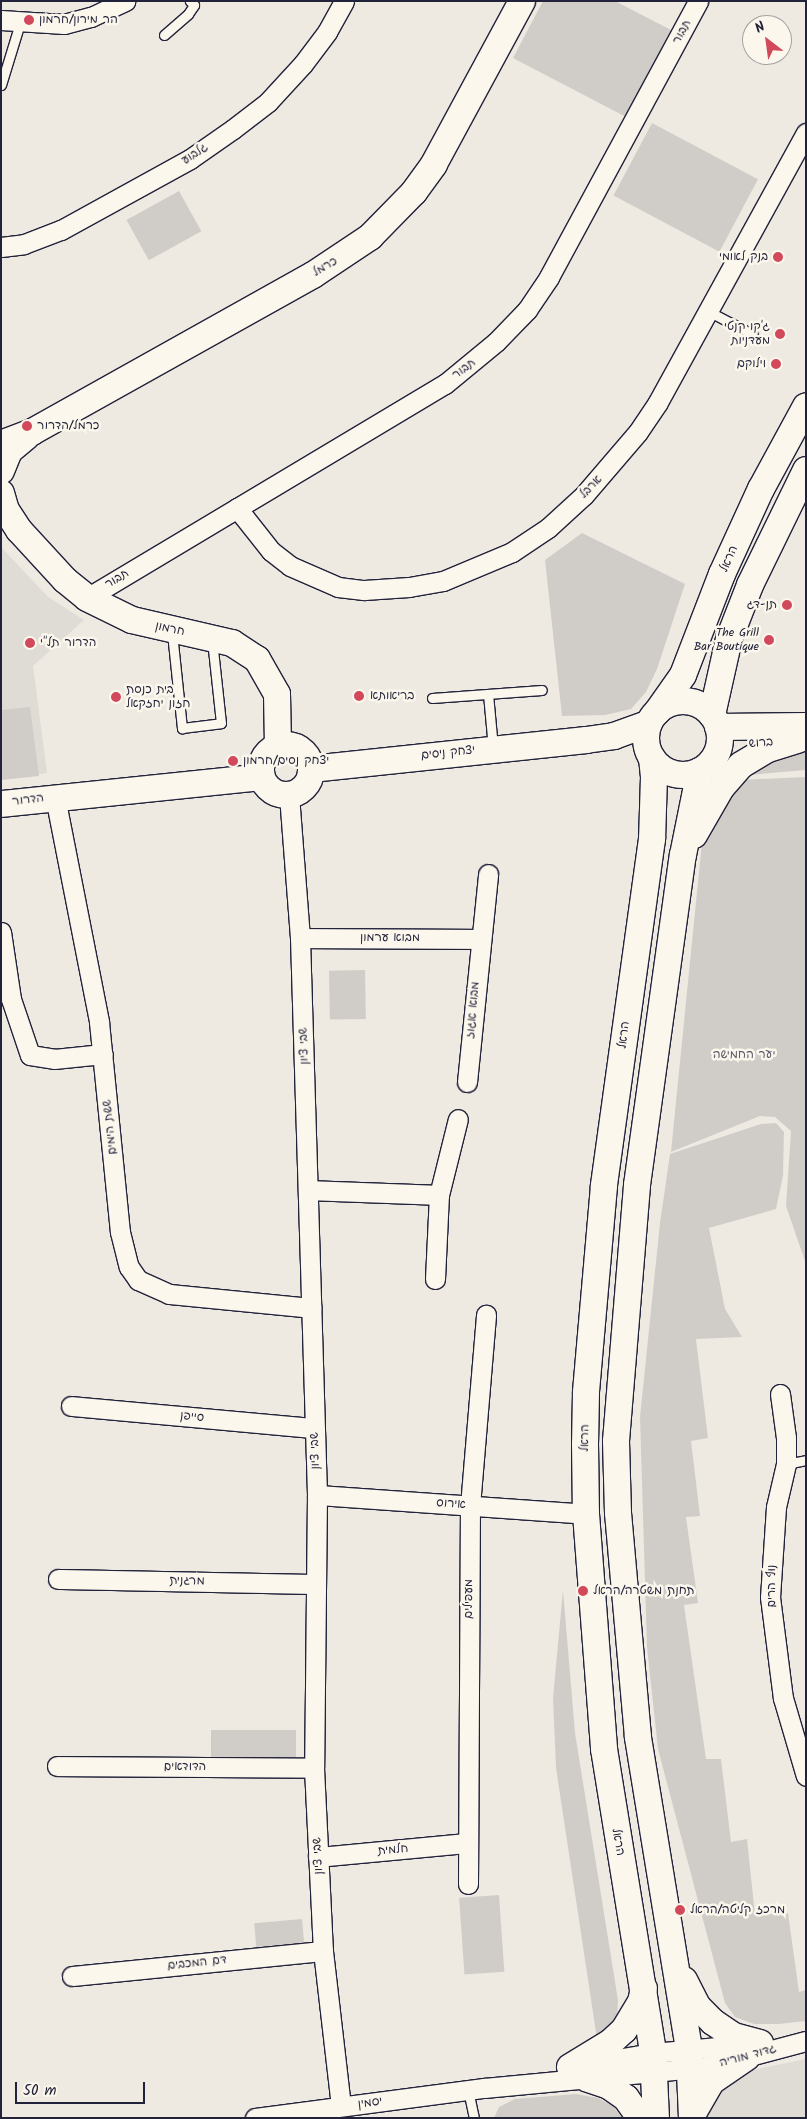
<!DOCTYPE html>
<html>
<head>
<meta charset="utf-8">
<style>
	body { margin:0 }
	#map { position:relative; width:807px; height:2119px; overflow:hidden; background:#eeeae2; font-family:Kalam,"Playpen Sans Hebrew",sans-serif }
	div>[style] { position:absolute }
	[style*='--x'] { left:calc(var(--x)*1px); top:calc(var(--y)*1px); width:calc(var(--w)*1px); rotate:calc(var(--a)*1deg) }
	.built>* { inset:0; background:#dfdbd5 }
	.green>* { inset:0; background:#d0cdc9; transform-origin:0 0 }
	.roads { filter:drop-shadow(1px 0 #22223b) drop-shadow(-1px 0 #22223b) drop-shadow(0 1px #22223b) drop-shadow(0 -1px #22223b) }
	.lane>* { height:9px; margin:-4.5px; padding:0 4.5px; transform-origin:4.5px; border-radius:4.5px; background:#fbf7ec }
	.street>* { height:19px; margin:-9.5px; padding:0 9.5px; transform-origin:9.5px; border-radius:9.5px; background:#fbf7ec }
	.secondary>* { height:26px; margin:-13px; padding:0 13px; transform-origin:13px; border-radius:13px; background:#fbf7ec }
	.secondary>.ring { margin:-13px; padding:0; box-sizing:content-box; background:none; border:26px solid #fbf7ec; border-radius:50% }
	.dots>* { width:14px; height:14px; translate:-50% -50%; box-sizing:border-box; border:2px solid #fbf7ec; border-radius:50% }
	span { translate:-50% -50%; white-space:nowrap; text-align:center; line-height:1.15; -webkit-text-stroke:5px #fbf7ec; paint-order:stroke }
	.poi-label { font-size:12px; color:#22223b }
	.left { translate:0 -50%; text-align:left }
	.right { translate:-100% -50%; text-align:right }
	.street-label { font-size:12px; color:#22223b }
	.park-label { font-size:12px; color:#565566 }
	.frame { position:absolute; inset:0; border:2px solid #22223b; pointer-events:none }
	.north { position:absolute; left:742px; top:15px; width:50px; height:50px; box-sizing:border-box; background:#fbf7ec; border:1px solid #a4a2a5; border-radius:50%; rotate:330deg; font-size:14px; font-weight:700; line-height:20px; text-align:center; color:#22223b }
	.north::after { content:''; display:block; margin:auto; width:18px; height:22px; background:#d1495b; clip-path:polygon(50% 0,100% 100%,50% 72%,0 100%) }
	.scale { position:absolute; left:15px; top:2082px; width:130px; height:22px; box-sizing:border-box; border:2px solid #22223b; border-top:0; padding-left:6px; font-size:15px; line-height:18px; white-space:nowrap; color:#22223b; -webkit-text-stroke:4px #fbf7ec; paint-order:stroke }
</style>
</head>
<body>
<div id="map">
	<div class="built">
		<i style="clip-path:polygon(1px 547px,48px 597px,84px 620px,33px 666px,47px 773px,1px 780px)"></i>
		<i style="clip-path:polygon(806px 2059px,806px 2118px,707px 2118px,709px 2079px)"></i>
	</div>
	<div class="green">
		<i style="clip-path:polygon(543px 1px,615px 1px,671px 30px,626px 117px,513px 58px)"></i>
		<i style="left:652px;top:123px;width:120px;height:82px;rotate:28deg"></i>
		<i style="left:179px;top:191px;width:46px;height:60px;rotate:61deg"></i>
		<i style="clip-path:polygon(582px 533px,685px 584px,657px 669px,646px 692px,631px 709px,605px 715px,562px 716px,545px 560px)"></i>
		<i style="clip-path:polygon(30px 707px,39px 776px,1px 780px,1px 710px)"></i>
		<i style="clip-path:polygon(806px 749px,806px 770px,737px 776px,778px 755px)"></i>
		<i style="clip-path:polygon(806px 777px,806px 1264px,786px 1206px,791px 1131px,775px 1117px,760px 1116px,671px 1152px,702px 842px,738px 780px)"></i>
		<i style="left:365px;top:970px;width:49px;height:36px;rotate:89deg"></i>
		<i style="clip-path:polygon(776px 1123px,784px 1132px,783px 1176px,776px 1209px,709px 1228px,725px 1309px,742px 1337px,696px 1339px,708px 1438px,691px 1441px,700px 1516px,686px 1517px,698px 1603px,684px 1605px,706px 1759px,721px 1759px,731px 1842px,747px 1839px,755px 1915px,788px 1913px,799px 1992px,806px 1990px,806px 2021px,779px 2024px,754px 2024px,735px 2017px,725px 2003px,658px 1749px,647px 1647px,640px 1417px,660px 1223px,670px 1154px,761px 1124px)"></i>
		<i style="clip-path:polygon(563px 1590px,575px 1733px,618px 2000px,617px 2021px,597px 2039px,556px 1768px,553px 1698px)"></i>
		<i style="left:211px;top:1730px;width:85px;height:30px"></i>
		<i style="left:499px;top:1895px;width:77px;height:40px;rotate:86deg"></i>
		<i style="left:302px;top:1919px;width:24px;height:48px;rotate:85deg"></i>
		<i style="clip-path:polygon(576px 2094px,598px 2098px,613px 2106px,622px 2118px,494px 2118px,499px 2107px,515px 2099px)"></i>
	</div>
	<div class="roads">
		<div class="lane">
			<i style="--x:164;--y:35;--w:32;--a:-41"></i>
			<i style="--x:188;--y:14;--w:11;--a:-56"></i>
			<i style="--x:194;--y:5;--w:6;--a:-135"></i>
			<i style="--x:1;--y:85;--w:65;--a:-73"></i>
			<i style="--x:708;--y:311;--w:50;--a:27.6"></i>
			<i style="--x:172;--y:633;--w:96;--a:84"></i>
			<i style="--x:182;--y:728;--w:39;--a:-7"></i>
			<i style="--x:221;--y:723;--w:83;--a:-96.2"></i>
			<i style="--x:488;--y:694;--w:54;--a:84.7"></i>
			<i style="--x:432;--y:698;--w:110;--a:-4.2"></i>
			<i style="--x:786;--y:1464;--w:20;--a:-11"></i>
			<i style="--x:468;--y:2090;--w:29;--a:78"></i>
		</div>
		<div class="street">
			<i style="--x:1;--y:20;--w:63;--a:3.6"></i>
			<i style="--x:64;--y:24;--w:28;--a:-15"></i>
			<i style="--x:91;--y:17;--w:38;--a:-25"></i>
			<i style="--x:1;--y:247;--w:23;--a:-7"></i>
			<i style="--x:24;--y:244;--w:40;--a:-21"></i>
			<i style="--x:61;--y:230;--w:147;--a:-28.8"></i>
			<i style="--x:190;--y:159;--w:52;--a:-34.9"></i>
			<i style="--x:233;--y:129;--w:44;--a:-37.6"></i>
			<i style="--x:268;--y:102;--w:52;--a:-47.4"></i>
			<i style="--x:303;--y:64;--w:40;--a:-53"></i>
			<i style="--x:327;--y:32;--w:35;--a:-61"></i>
			<i style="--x:237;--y:508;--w:55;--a:51.7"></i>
			<i style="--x:271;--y:551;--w:24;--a:38"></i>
			<i style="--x:290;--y:566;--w:52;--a:23.6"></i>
			<i style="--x:338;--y:587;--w:26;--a:7"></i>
			<i style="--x:364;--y:590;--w:45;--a:-3.8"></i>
			<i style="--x:409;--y:587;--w:35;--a:-10"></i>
			<i style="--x:443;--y:581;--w:75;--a:-22.8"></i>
			<i style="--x:512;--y:552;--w:43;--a:-33.7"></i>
			<i style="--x:548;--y:528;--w:49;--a:-42.5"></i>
			<i style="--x:584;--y:495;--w:83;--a:-49.4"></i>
			<i style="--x:638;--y:432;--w:36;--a:-56"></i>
			<i style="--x:658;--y:402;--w:307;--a:-61.2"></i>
			<i style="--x:87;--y:598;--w:417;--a:-30.9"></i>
			<i style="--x:445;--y:384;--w:66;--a:-39.5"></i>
			<i style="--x:496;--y:342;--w:45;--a:-45.9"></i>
			<i style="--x:527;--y:310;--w:40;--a:-56"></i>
			<i style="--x:549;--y:277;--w:314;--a:-61.6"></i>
			<i style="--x:289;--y:795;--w:143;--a:85.6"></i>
			<i style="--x:300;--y:938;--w:557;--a:88.25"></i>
			<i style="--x:317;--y:1495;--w:273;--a:90.6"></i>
			<i style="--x:314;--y:1768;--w:183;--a:87.2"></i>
			<i style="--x:323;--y:1951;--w:156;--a:83.4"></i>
			<i style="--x:55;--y:797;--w:229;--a:78.9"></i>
			<i style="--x:99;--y:1022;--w:211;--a:84.3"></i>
			<i style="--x:120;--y:1232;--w:36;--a:76"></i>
			<i style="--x:129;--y:1267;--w:16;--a:55"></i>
			<i style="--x:138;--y:1280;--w:34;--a:24"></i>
			<i style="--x:169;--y:1294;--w:143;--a:5.6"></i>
			<i style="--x:1;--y:932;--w:68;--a:81.5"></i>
			<i style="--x:11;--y:999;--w:59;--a:71.3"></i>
			<i style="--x:30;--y:1055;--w:24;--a:9"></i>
			<i style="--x:54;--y:1059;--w:49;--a:-5.8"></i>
			<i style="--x:300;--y:938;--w:180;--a:0.3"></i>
			<i style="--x:467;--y:1082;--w:209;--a:-84.2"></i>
			<i style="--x:309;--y:1190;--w:130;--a:2.2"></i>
			<i style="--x:435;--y:1279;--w:84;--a:-87.3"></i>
			<i style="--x:439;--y:1195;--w:78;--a:-76"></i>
			<i style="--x:780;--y:1394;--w:44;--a:82.2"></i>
			<i style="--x:786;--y:1438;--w:26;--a:90"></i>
			<i style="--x:786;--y:1464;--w:44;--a:103.1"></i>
			<i style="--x:776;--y:1507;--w:90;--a:93.8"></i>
			<i style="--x:770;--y:1597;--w:102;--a:82.7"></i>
			<i style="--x:783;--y:1698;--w:81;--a:73.6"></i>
			<i style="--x:71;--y:1406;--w:244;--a:5.2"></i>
			<i style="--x:317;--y:1495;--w:270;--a:4"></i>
			<i style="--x:58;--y:1579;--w:258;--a:1.1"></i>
			<i style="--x:57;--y:1766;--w:257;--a:0.4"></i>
			<i style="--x:318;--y:1857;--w:150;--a:-5.4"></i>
			<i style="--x:468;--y:1884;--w:378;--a:-89.7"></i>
			<i style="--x:470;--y:1506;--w:192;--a:-85.2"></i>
			<i style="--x:72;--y:1976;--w:252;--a:-5.7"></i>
			<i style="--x:581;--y:2065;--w:73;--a:-9.5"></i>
			<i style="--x:653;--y:2053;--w:97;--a:-5.3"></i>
			<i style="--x:255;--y:2118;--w:231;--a:-7.5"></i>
			<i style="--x:484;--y:2088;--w:225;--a:-5.4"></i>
			<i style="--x:708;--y:2067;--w:101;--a:-14.9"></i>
		</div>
		<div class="secondary">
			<i style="--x:1;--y:444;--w:33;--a:-21"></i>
			<i style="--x:32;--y:432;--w:322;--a:-29.2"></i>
			<i style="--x:313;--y:275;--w:69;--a:-33.7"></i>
			<i style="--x:370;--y:237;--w:63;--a:-45.6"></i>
			<i style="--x:414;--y:192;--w:34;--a:-54"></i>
			<i style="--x:434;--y:164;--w:185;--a:-61.6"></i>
			<i style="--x:1;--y:471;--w:22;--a:-68"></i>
			<i style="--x:9;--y:451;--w:23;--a:-40"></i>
			<i style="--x:1;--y:493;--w:18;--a:74"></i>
			<i style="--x:6;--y:510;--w:24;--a:57"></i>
			<i style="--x:19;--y:530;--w:68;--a:47.4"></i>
			<i style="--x:65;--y:580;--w:28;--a:39"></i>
			<i style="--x:87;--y:598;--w:50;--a:26.1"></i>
			<i style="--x:132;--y:620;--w:103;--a:13"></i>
			<i style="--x:232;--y:643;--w:30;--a:33"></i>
			<i style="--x:257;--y:659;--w:40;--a:60.3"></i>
			<i style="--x:277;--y:694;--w:52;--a:88.9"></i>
			<i class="ring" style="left:646px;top:701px;width:48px;height:48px"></i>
			<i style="--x:657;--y:712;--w:45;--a:-54.9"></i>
			<i style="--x:683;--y:675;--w:108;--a:-68.9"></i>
			<i style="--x:722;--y:574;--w:94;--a:-65.4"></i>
			<i style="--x:761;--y:489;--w:94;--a:-61.5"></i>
			<i style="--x:712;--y:715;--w:78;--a:-77.4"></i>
			<i style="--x:729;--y:639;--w:58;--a:-68.7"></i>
			<i style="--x:750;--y:585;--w:128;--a:-64"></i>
			<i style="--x:718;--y:727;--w:88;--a:-0.7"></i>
			<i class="ring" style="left:261px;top:745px;width:24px;height:24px"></i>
			<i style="--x:652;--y:758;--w:19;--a:84"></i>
			<i style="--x:654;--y:777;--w:62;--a:91.8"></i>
			<i style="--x:652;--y:839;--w:350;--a:97.9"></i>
			<i style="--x:604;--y:1186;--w:208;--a:95"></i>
			<i style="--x:586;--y:1393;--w:51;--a:91.1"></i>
			<i style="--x:585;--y:1444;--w:70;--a:89.2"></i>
			<i style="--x:586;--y:1514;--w:236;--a:85.6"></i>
			<i style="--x:604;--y:1749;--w:308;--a:80.8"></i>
			<i style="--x:653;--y:2053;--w:65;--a:87.4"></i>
			<i style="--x:311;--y:769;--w:277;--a:-6"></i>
			<i style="--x:586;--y:740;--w:28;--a:-8"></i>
			<i style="--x:614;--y:736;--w:37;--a:-20"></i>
			<i style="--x:1;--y:804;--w:261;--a:-5.9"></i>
			<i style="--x:694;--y:835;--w:54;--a:-60.1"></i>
			<i style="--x:721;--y:788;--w:30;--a:-49"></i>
			<i style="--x:741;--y:765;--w:31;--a:-31"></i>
			<i style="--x:768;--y:749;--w:31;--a:-17"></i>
			<i style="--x:684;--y:1980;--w:30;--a:63"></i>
			<i style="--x:698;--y:2007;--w:21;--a:45"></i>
			<i style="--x:713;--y:2022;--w:25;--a:34"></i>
			<i style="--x:734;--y:2036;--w:27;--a:15"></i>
			<i style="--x:570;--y:2067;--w:48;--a:-31.4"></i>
			<i style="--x:611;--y:2042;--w:18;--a:-43"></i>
			<i style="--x:624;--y:2030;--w:33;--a:-59"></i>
			<i style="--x:641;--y:2002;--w:14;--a:-78"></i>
			<i style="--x:588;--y:2079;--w:22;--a:18"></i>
			<i style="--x:609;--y:2086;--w:21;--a:35"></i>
			<i style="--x:626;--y:2098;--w:24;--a:55"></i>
			<i style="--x:692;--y:2115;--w:39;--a:-60"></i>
			<i style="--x:712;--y:2081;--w:42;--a:-34.4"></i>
			<i style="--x:692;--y:2118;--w:69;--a:-92.5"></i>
			<i style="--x:689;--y:2049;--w:316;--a:-99.3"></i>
			<i style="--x:638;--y:1737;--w:225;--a:-95.1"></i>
			<i style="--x:618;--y:1513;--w:72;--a:-91.6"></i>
			<i style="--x:616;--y:1441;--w:257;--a:-85.3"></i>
			<i style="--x:637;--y:1185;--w:333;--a:-82.1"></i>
			<i style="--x:683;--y:855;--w:86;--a:-78.6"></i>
		</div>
	</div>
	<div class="dots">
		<i style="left:29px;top:20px;background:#d1495b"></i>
		<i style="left:778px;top:257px;background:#d1495b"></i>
		<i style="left:780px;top:334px;background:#d1495b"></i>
		<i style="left:776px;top:364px;background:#d1495b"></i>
		<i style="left:27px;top:426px;background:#d1495b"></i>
		<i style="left:787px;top:605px;background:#d1495b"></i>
		<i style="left:769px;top:640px;background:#d1495b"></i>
		<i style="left:30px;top:643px;background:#d1495b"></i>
		<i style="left:359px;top:696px;background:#d1495b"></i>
		<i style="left:116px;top:697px;background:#d1495b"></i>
		<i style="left:233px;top:761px;background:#d1495b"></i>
		<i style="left:583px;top:1591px;background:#d1495b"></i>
		<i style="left:680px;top:1910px;background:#d1495b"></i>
	</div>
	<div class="poi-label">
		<span class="left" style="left:39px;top:20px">הר מירון/חרמון</span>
		<span class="right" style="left:768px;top:257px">בנק לאומי</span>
		<span class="right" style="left:770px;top:334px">ג'קו קנטי<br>מעדניות</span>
		<span class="right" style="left:766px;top:364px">וילוקם</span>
		<span class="left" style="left:37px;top:426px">כרמל/הדרור</span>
		<span class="right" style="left:777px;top:605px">תן-דג</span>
		<span class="right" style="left:759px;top:640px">The Grill<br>Bar Boutique</span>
		<span class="left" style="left:40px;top:643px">הדרור תל"י</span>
		<span class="left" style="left:126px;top:697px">בית כנסת<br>חזון יחזקאל</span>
		<span class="left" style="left:370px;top:696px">בריאותא</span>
		<span class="left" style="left:243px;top:761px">יצחק נסים/חרמון</span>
		<span class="left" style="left:593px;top:1591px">תחנת משטרה/הראל</span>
		<span class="left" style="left:690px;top:1910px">מרכז קליטה/הראל</span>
	</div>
	<div class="street-label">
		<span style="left:682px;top:32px;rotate:-62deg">תבור</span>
		<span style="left:195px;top:154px;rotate:-33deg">גלבוע</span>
		<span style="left:325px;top:267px;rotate:-31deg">כרמל</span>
		<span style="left:464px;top:369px;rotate:-37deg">תבור</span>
		<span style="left:591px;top:487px;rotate:-46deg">ארבל</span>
		<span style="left:729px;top:559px;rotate:-66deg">הראל</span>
		<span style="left:117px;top:579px;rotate:-31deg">תבור</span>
		<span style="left:170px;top:629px;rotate:12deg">חרמון</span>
		<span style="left:761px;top:743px;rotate:-5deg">ברוש</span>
		<span style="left:448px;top:753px;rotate:-6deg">יצחק ניסים</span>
		<span style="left:28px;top:800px;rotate:-7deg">הדרור</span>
		<span style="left:390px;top:938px">מבוא ערמון</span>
		<span style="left:473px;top:1010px;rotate:-85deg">מבוא אגוז</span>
		<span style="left:624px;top:1035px;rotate:-83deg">הראל</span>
		<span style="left:304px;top:1046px;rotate:-92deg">שבי ציון</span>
		<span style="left:110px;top:1127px;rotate:-96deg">ששת הימים</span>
		<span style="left:192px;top:1417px;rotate:5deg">סייפן</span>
		<span style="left:585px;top:1438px;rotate:-89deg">הראל</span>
		<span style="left:315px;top:1451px;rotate:-92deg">שבי ציון</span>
		<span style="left:451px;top:1504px;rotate:4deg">אירוס</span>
		<span style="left:187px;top:1581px;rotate:1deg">מרגנית</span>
		<span style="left:772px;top:1586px;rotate:-90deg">נוף הרים</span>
		<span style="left:469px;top:1599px;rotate:-90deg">מעפילים</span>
		<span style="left:185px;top:1767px">הדודאים</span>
		<span style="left:618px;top:1842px;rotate:80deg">הראל</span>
		<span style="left:393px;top:1850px;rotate:-5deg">חלמית</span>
		<span style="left:318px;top:1856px;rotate:-93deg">שבי ציון</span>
		<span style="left:197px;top:1963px;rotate:-6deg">דם המכבים</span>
		<span style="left:748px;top:2056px;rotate:-15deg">גדוד מוריה</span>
		<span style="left:370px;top:2103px;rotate:-8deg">יסמין</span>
	</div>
	<div class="park-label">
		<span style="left:744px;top:1055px">יער החמישה</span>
	</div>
	<div class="frame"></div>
	<div class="north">N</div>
	<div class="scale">50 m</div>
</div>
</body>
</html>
